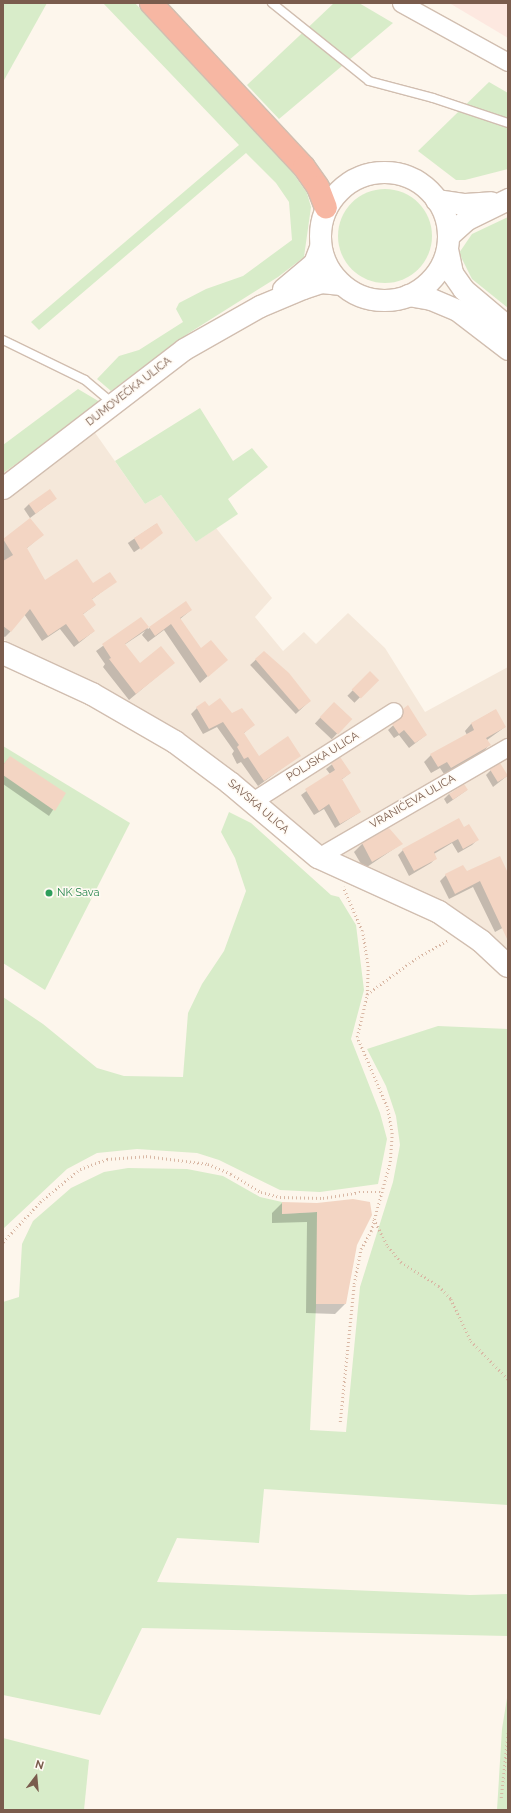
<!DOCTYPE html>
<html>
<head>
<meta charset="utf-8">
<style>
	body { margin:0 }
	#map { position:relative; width:511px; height:1813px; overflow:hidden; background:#fdf6ec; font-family:Raleway,sans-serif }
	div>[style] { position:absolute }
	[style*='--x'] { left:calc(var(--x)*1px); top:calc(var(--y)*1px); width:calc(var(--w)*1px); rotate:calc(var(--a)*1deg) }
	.residential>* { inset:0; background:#f5e8da }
	.commercial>* { inset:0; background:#fde8e0 }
	.green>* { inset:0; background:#d8ecc9 }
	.round { border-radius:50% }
	.shadow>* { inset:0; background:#0003; transform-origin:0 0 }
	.building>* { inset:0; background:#f3d5c3; transform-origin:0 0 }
	.path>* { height:2.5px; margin-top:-1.25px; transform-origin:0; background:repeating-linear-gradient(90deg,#d9b8a5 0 1px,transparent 0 4px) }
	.roads { filter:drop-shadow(1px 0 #d1beb0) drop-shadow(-1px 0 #d1beb0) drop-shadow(0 1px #d1beb0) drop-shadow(0 -1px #d1beb0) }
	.service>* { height:8px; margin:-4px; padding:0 4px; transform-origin:4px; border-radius:4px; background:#fff }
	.minor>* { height:17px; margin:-8.5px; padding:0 8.5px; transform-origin:8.5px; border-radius:8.5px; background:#fff }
	.tertiary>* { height:21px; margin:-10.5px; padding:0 10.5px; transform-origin:10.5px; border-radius:10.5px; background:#fff }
	.tertiary>.ring { margin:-10.5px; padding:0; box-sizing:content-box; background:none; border:21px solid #fff; border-radius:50% }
	.secondary>* { height:22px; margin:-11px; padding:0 11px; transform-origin:11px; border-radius:11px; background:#fff }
	.motorway>* { height:22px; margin:-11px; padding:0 11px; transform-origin:11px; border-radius:11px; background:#f7b7a3 }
	.dots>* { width:11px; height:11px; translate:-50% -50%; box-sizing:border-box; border:2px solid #fffaf3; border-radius:50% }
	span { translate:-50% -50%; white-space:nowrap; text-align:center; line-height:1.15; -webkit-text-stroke:3px #fffaf3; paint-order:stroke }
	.street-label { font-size:11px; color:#7a5c4d }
	.leisure-label { font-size:11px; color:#27864d }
	.left { translate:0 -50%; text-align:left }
	.frame { position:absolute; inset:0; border:4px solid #7a5c4d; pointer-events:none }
	.north { position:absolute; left:16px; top:1757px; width:40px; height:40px; -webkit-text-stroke:3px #fffaf3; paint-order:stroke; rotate:16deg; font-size:11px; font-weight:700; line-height:16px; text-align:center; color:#7a5c4d }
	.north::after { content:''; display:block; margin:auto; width:14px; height:18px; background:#7a5c4d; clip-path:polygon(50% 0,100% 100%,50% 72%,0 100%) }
</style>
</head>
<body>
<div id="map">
	<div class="residential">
		<i style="clip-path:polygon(84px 417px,145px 504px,161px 495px,196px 542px,216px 528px,272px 598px,255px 617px,283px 651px,304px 632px,316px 644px,348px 613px,385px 648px,425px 712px,508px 667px,508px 950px,464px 915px,420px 891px,337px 856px,312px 838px,229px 767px,178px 730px,3px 639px,3px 473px)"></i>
	</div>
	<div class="commercial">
		<i style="clip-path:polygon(453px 3px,508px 3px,508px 38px,451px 4px)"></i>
	</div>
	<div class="green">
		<i style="clip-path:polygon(3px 3px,47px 3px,3px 82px)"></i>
		<i style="clip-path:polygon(103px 3px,135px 3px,293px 173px,307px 193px,311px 207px,304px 257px,278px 277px,189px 333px,111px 391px,97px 379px,119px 356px,139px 350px,183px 322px,176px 309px,179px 303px,206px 289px,243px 276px,292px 240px,289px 202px,276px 183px,246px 153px,39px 330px,31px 322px,239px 145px)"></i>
		<i style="clip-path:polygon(334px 3px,359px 3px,393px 23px,279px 119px,247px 85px)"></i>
		<i style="clip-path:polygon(489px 82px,508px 93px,508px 169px,465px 180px,456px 180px,418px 151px)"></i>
		<i class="round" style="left:338px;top:189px;width:94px;height:94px"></i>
		<i style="clip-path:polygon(508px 217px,508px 308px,472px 279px,459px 253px,472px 234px)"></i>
		<i style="clip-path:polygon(78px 389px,100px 402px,84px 417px,3px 473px,3px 445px)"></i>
		<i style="clip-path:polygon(200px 408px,233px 461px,252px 448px,268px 467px,228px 499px,238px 514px,196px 542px,161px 495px,145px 504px,115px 461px)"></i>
		<i style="clip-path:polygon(3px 746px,130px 823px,45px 990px,3px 963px)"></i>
		<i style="clip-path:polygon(229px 812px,251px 823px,331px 895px,339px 897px,356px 925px,364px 990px,351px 1039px,380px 1113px,387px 1139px,378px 1184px,320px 1192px,280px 1190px,219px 1160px,197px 1153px,137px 1149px,97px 1153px,67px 1169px,3px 1229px,3px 997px,43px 1024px,97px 1068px,124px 1076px,183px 1077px,188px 1013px,202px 984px,224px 951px,246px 891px,235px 858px,221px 832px)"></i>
		<i style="clip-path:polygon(438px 1026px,508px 1029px,508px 1505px,264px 1489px,259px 1543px,177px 1538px,157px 1582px,470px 1595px,508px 1594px,508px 1636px,142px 1628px,100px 1715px,3px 1695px,3px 1302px,19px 1297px,22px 1244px,33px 1221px,71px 1188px,104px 1172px,128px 1168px,187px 1169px,223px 1176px,260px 1197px,282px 1202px,282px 1214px,317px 1212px,317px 1286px,310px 1430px,346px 1432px,360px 1287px,393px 1182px,400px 1145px,396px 1116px,386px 1086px,367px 1049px)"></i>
		<i style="clip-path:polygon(508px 1692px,508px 1810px,497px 1810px,502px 1729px)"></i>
		<i style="clip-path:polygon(3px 1738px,89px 1760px,84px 1810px,3px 1810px)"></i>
	</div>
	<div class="shadow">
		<i style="clip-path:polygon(55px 499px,30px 518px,24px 509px,29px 504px)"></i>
		<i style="clip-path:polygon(30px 519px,42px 535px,26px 549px,45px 581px,92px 585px,116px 581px,91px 600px,95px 605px,82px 615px,94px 631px,74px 647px,60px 629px,42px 641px,24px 614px,10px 632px,5px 637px,3px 636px,3px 540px)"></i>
		<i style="left:156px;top:524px;width:11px;height:34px;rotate:56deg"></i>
		<i style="clip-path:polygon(186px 603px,191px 610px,180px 619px,201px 650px,219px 666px,200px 683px,164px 630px,148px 642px,142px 635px,145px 631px,124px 645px,139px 664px,173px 663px,129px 700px,103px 667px,105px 664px,96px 651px,141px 618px,148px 629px)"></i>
		<i style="left:264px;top:652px;width:67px;height:19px;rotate:47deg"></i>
		<i style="left:370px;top:673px;width:10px;height:32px;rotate:45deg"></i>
		<i style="left:334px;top:703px;width:23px;height:28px;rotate:43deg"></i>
		<i style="clip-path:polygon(209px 707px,253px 725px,243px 734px,259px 757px,300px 755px,258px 786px,241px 762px,237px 764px,232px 754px,234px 751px,217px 727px,203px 734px,191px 714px,197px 708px)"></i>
		<i style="clip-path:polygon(404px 709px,426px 735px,409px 748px,399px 735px,394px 738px,388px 730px,398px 721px,399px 715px)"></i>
		<i style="clip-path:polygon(495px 710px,505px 727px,487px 740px,489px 745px,483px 752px,444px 774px,440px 768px,431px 773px,424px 762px,431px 755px,467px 735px,465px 731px,471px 724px)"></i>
		<i style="clip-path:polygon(10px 757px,64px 793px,49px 816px,3px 784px,3px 765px)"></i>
		<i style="clip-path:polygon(340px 758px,350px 773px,341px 780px,360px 812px,335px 828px,324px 809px,314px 815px,301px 795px,330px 774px,326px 769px)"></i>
		<i style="clip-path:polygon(491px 770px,507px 776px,493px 787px,486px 775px)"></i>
		<i style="clip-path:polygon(467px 790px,447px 804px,444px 799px,449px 794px)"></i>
		<i style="clip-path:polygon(464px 828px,477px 840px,472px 845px,458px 853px,452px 843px,434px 854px,436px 858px,431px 863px,409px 876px,398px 855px,403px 850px)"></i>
		<i style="clip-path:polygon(389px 829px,401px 844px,364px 869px,354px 852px,362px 844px)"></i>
		<i style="clip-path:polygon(508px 871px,508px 925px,495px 932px,473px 887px,449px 899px,440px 881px,446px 875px)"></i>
		<i style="clip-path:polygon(282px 1203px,317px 1204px,356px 1245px,345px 1304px,335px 1314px,306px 1313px,307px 1222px,272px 1223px,272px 1213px)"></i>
	</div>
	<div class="building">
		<i style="left:50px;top:489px;width:12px;height:26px;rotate:55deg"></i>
		<i style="clip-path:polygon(30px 518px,44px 535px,27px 548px,45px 580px,77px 559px,93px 583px,110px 572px,117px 582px,92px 599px,96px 605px,83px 614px,95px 631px,79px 642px,66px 624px,48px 636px,30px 609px,11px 632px,3px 626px,3px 561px,13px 555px,3px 539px)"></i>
		<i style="clip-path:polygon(157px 523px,163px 533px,141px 550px,134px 538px)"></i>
		<i style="clip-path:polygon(186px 601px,192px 610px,180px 618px,201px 648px,211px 640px,228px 660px,208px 677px,171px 624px,155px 636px,149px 627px)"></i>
		<i style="clip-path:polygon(141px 617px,149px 627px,125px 644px,140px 663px,161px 646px,175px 663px,136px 694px,109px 659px,111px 658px,102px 644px)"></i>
		<i style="clip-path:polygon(264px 651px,289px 673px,311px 701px,299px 710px,255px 659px)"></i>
		<i style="left:370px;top:671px;width:13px;height:26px;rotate:45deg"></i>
		<i style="clip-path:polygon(220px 698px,232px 713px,242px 708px,255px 725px,244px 733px,259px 756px,288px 736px,301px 756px,264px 781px,248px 757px,244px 759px,237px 747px,239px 745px,223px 722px,209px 729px,196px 707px,205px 701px,209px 706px)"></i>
		<i style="left:334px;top:702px;width:25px;height:21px;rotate:43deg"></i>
		<i style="clip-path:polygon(408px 705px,427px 735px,415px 743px,404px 730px,399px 734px,392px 724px,403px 716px,403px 709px)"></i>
		<i style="clip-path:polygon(496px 709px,506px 727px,486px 738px,491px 745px,451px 768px,447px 762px,438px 767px,430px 754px,474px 730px,471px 723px)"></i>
		<i style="clip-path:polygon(10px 756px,66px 793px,55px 811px,3px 775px,3px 765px)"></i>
		<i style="clip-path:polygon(340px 757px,351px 773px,342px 779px,361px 812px,340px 824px,329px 804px,319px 811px,305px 789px,335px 770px,331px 763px)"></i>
		<i style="left:500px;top:763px;width:15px;height:12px;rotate:58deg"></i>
		<i style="left:464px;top:784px;width:7px;height:18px;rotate:56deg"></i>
		<i style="clip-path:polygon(459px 818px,464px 827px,469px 824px,479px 840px,463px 849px,458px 839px,434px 852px,437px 859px,414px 871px,402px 849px)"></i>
		<i style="clip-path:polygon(389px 828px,403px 844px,372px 862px,362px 843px)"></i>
		<i style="clip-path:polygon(500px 856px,508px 873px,508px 941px,480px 881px,455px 894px,445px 874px,463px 865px,467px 871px)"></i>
		<i style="clip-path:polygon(353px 1199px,370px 1202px,372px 1215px,357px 1245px,346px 1304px,316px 1304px,317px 1212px,282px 1214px,282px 1202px,317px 1203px)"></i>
	</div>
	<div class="path">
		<i style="--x:367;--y:994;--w:59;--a:-36.1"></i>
		<i style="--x:415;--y:959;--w:39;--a:-30"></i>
		<i style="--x:374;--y:1219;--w:30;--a:63"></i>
		<i style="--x:388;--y:1246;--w:21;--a:51"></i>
		<i style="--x:401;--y:1262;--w:45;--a:32.3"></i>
		<i style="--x:439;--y:1286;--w:18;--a:47"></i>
		<i style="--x:451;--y:1299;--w:47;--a:64.5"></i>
		<i style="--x:471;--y:1341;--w:53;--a:45.8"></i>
		<i style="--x:3;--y:1242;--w:54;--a:-47.2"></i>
		<i style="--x:40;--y:1202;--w:52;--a:-39.5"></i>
		<i style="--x:80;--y:1169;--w:29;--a:-20"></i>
		<i style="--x:107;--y:1159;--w:39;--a:-4"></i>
		<i style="--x:146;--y:1156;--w:63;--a:7.4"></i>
		<i style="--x:208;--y:1164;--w:25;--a:23"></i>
		<i style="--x:231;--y:1174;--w:35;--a:31"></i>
		<i style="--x:261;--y:1192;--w:20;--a:15"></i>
		<i style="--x:280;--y:1197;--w:43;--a:1.3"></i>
		<i style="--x:323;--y:1198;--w:36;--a:-9"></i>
		<i style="--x:359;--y:1192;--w:23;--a:0"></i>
		<i style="--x:340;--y:1422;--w:139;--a:-84.2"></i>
		<i style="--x:354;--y:1284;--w:36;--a:-79"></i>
		<i style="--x:361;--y:1249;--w:21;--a:-61"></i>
		<i style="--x:371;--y:1231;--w:72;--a:-74.6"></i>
		<i style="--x:390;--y:1162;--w:28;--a:-86"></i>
		<i style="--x:392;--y:1134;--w:27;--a:-100"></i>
		<i style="--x:387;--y:1107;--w:76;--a:-113.2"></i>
		<i style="--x:357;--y:1037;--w:43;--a:-76.6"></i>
		<i style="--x:367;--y:995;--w:28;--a:-88"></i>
		<i style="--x:368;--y:967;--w:36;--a:-99"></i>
		<i style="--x:362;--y:931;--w:48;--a:-113.4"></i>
		<i style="--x:501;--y:1798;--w:67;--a:-84"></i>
	</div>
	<div class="roads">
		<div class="service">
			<i style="--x:272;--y:3;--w:124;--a:38.8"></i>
			<i style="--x:369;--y:81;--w:66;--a:14.9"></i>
			<i style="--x:433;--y:98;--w:79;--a:18.4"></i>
			<i style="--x:3;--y:340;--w:91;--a:26"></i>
			<i style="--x:85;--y:380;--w:35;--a:40"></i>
		</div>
		<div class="minor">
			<i style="--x:401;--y:3;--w:122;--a:28.9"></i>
			<i style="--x:251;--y:802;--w:169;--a:-32.5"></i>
			<i style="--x:318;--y:857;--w:220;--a:-30.1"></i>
		</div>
		<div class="tertiary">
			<i class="ring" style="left:320px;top:172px;width:107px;height:107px"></i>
			<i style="--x:436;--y:200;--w:29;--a:8"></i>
			<i style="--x:465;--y:204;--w:26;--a:-4"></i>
			<i style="--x:448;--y:236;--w:25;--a:-42"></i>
			<i style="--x:467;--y:219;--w:46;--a:-26"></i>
			<i style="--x:447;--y:249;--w:25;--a:78"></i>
			<i style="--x:452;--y:273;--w:19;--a:55"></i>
			<i style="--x:463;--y:289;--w:59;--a:40.2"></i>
			<i style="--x:283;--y:289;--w:40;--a:-40"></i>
			<i style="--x:314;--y:263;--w:17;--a:-69"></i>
			<i style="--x:408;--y:295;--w:23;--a:10"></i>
			<i style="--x:431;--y:299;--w:28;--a:23"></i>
			<i style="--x:457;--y:310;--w:64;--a:37.4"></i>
			<i style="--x:3;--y:488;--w:228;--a:-37.5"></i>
			<i style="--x:184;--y:349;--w:87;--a:-29.5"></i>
			<i style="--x:260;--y:306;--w:47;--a:-22.7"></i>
			<i style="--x:303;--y:288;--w:19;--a:-18"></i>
			<i style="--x:321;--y:282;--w:20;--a:6"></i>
		</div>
		<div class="secondary">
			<i style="--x:3;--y:653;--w:98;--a:24.7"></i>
			<i style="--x:92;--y:694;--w:96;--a:30"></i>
			<i style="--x:175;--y:742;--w:69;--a:36.7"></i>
			<i style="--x:230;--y:783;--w:115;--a:40.1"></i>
			<i style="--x:318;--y:857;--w:133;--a:24.4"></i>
			<i style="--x:439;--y:912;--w:51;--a:34.6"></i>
			<i style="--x:481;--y:941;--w:37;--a:43"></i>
		</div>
		<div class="motorway">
			<i style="--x:151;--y:3;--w:224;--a:47"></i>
			<i style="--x:304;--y:167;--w:24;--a:55"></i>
			<i style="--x:318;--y:187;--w:22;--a:69"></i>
		</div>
	</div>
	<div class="dots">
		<i style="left:49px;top:893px;background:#2e9e5b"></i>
	</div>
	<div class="street-label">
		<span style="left:129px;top:392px;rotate:-38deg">DUMOVEČKA ULICA</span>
		<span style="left:323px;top:757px;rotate:-32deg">POLJSKA ULICA</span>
		<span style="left:413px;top:802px;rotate:-30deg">VRANIĆEVA ULICA</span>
		<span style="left:258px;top:807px;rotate:41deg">SAVSKA ULICA</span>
	</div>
	<div class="leisure-label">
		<span class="left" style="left:57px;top:893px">NK Sava</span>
	</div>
	<div class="frame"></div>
	<div class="north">N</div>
</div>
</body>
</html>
